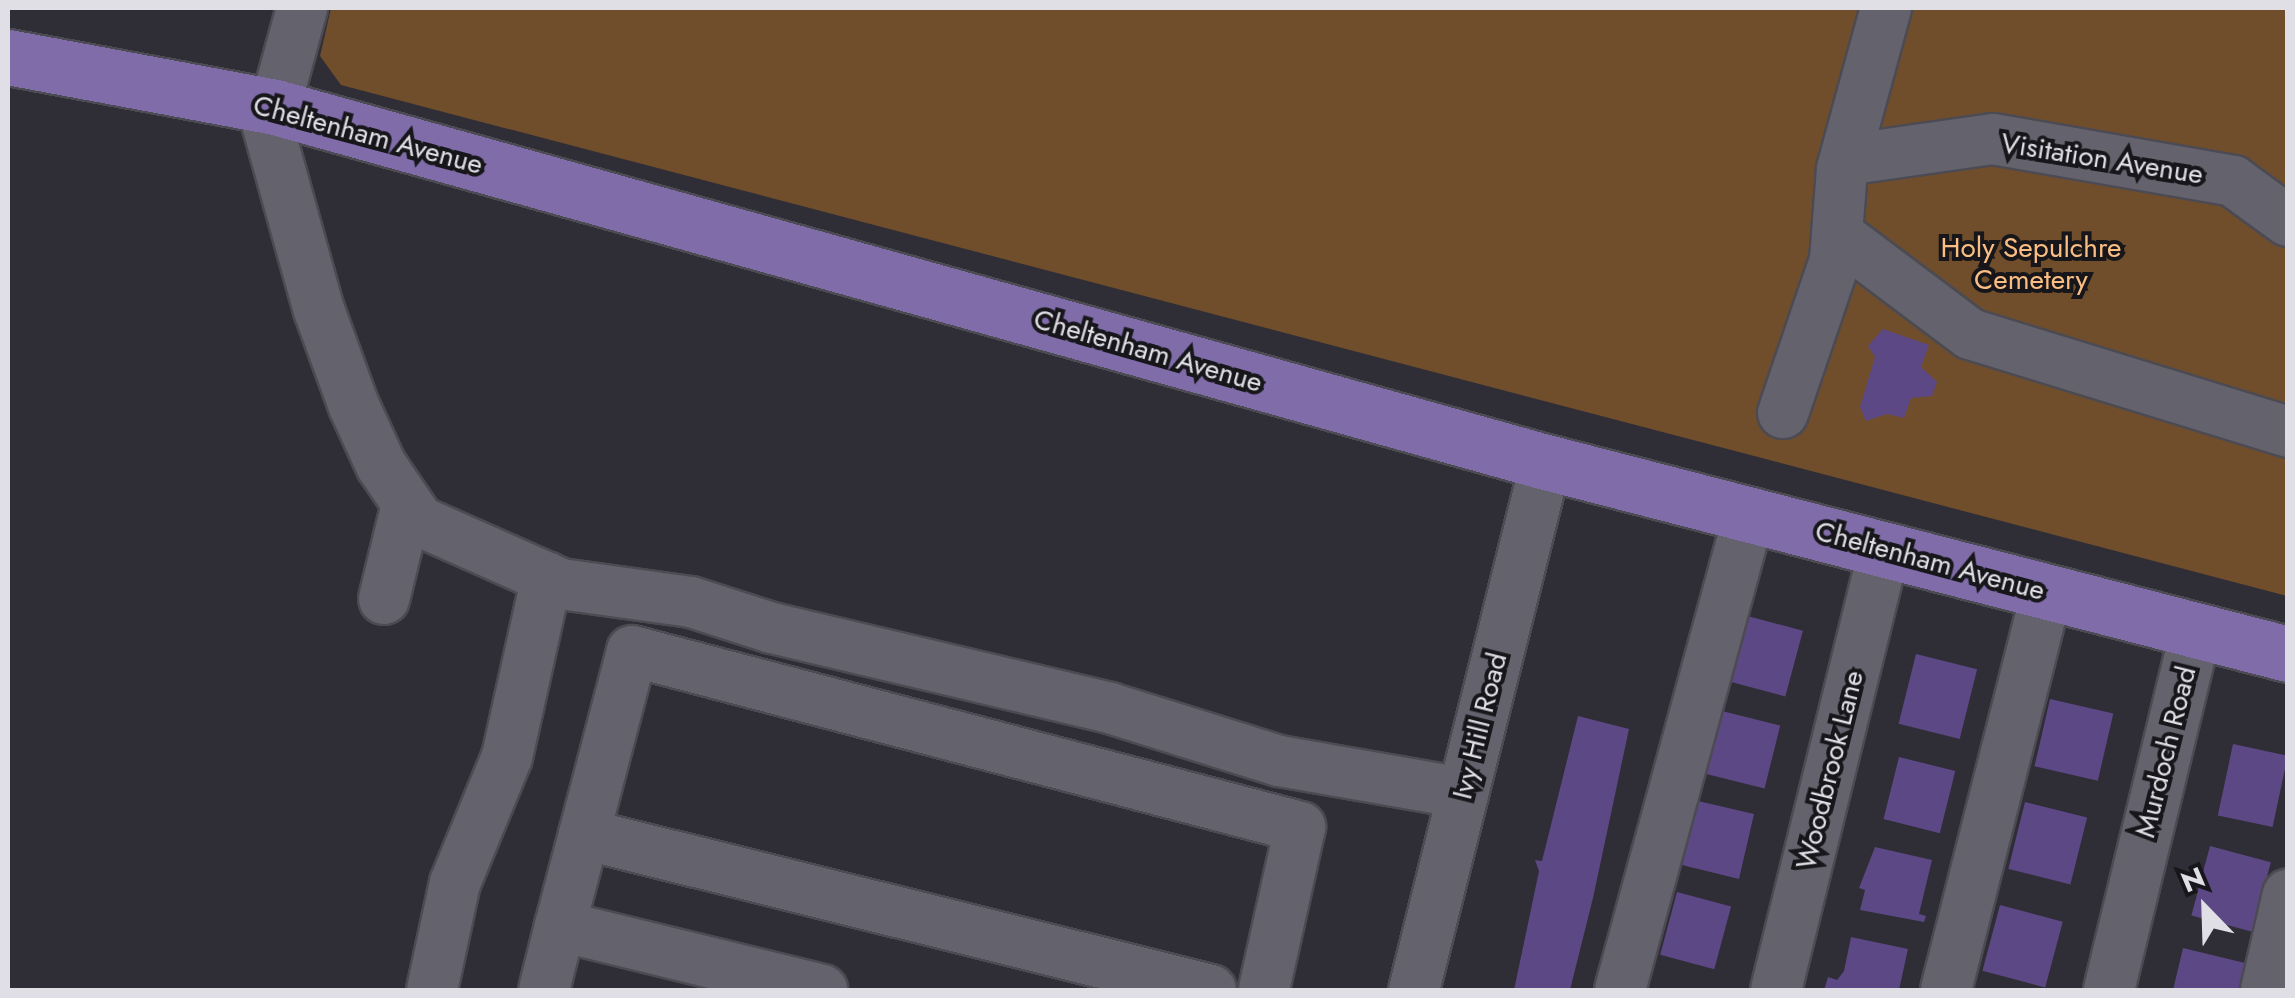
<!DOCTYPE html>
<html>
<head>
<meta charset="utf-8">
<style>
	body { margin:0 }
	#map { position:relative; width:2295px; height:998px; overflow:hidden; background:#2f2d36; font-family:Jost,sans-serif }
	div>[style] { position:absolute }
	[style*='--x'] { left:calc(var(--x)*1px); top:calc(var(--y)*1px); width:calc(var(--w)*1px); rotate:calc(var(--a)*1deg) }
	.green>* { inset:0; background:#704e2c }
	.building>* { inset:0; background:#5c4884; transform-origin:0 0 }
	.roads { filter:drop-shadow(2px 0 #4c4a52) drop-shadow(-2px 0 #4c4a52) drop-shadow(0 2px #4c4a52) drop-shadow(0 -2px #4c4a52) }
	.minor>* { height:50px; margin:-25px; padding:0 25px; transform-origin:25px; border-radius:25px; background:#64626c }
	.major>* { height:55px; margin:-27.5px; padding:0 27.5px; transform-origin:27.5px; border-radius:27.5px; background:#806ca9 }
	span { translate:-50% -50%; white-space:nowrap; text-align:center; line-height:1.15; -webkit-text-stroke:8px #17161a; paint-order:stroke }
	.street-label { font-size:28px; color:#e1dfe6 }
	.park-label { font-size:28px; color:#fabd83 }
	.frame { position:absolute; inset:0; border:10px solid #e1dfe6; pointer-events:none }
	.north { position:absolute; left:2155px; top:858px; width:100px; height:100px; -webkit-text-stroke:8px #17161a; paint-order:stroke; rotate:337deg; font-size:28px; font-weight:700; line-height:40px; text-align:center; color:#e1dfe6 }
	.north::after { content:''; display:block; margin:auto; width:35px; height:45px; background:#e1dfe6; clip-path:polygon(50% 0,100% 100%,50% 72%,0 100%) }
</style>
</head>
<body>
<div id="map">
	<div class="green">
		<i style="clip-path:polygon(331px 8px,2287px 8px,2287px 596px,341px 85px,320px 56px)"></i>
	</div>
	<div class="building">
		<i style="clip-path:polygon(1883px 329px,1929px 345px,1921px 367px,1937px 382px,1932px 396px,1911px 398px,1904px 418px,1887px 414px,1866px 421px,1860px 407px,1875px 357px,1868px 346px)"></i>
		<i style="left:1744px;top:615px;width:61px;height:68px;rotate:15deg"></i>
		<i style="left:1916px;top:654px;width:63px;height:72px;rotate:14deg"></i>
		<i style="left:2050px;top:699px;width:65px;height:69px;rotate:13deg"></i>
		<i style="left:1722px;top:711px;width:60px;height:65px;rotate:14deg"></i>
		<i style="clip-path:polygon(1578px 716px,1629px 729px,1593px 898px,1570px 990px,1514px 990px,1539px 871px,1535px 860px,1542px 861px)"></i>
		<i style="left:2233px;top:744px;width:56px;height:73px;rotate:12deg"></i>
		<i style="left:1899px;top:757px;width:58px;height:64px;rotate:14deg"></i>
		<i style="clip-path:polygon(1698px 801px,1754px 814px,1739px 879px,1682px 865px,1690px 835px,1676px 832px,1682px 804px,1697px 807px)"></i>
		<i style="left:2025px;top:802px;width:64px;height:69px;rotate:14deg"></i>
		<i style="left:2210px;top:846px;width:63px;height:72px;rotate:15deg"></i>
		<i style="clip-path:polygon(1875px 847px,1932px 860px,1919px 914px,1926px 916px,1924px 922px,1860px 910px,1865px 890px,1859px 888px)"></i>
		<i style="left:1677px;top:892px;width:56px;height:65px;rotate:15deg"></i>
		<i style="left:2000px;top:905px;width:65px;height:68px;rotate:15deg"></i>
		<i style="clip-path:polygon(1851px 937px,1908px 949px,1899px 990px,1824px 990px,1828px 977px,1837px 980px,1844px 971px)"></i>
		<i style="clip-path:polygon(2183px 948px,2245px 963px,2239px 990px,2173px 990px)"></i>
	</div>
	<div class="roads">
		<div class="minor">
			<i style="--x:262;--y:105;--w:213;--a:74.5"></i>
			<i style="--x:319;--y:310;--w:102;--a:70"></i>
			<i style="--x:354;--y:406;--w:65;--a:65.4"></i>
			<i style="--x:381;--y:465;--w:68;--a:55.8"></i>
			<i style="--x:419;--y:521;--w:155;--a:23.9"></i>
			<i style="--x:561;--y:584;--w:131;--a:7.9"></i>
			<i style="--x:691;--y:602;--w:85;--a:17.8"></i>
			<i style="--x:772;--y:628;--w:347;--a:13.3"></i>
			<i style="--x:1110;--y:708;--w:177;--a:17.4"></i>
			<i style="--x:1279;--y:761;--w:187;--a:9.9"></i>
			<i style="--x:275;--y:107;--w:103;--a:-74.7"></i>
			<i style="--x:1845;--y:160;--w:149;--a:-8.1"></i>
			<i style="--x:1993;--y:139;--w:244;--a:9.9"></i>
			<i style="--x:2233;--y:181;--w:68;--a:36"></i>
			<i style="--x:1837;--y:234;--w:166;--a:36.9"></i>
			<i style="--x:1970;--y:334;--w:333;--a:17.1"></i>
			<i style="--x:1783;--y:413;--w:162;--a:-71.2"></i>
			<i style="--x:1835;--y:260;--w:91;--a:-85.6"></i>
			<i style="--x:1842;--y:169;--w:167;--a:-74.7"></i>
			<i style="--x:384;--y:599;--w:98;--a:-76.4"></i>
			<i style="--x:584;--y:834;--w:646;--a:13.97"></i>
			<i style="--x:560;--y:926;--w:284;--a:-75.3"></i>
			<i style="--x:632;--y:651;--w:691;--a:14.76"></i>
			<i style="--x:1300;--y:827;--w:167;--a:102.5"></i>
			<i style="--x:432;--y:990;--w:109;--a:-77.9"></i>
			<i style="--x:455;--y:883;--w:136;--a:-67.6"></i>
			<i style="--x:507;--y:757;--w:184;--a:-77.5"></i>
			<i style="--x:544;--y:990;--w:66;--a:-76"></i>
			<i style="--x:560;--y:926;--w:270;--a:13.7"></i>
			<i style="--x:1414;--y:990;--w:544;--a:-75.96"></i>
			<i style="--x:1620;--y:990;--w:493;--a:-74.8"></i>
			<i style="--x:1776;--y:990;--w:453;--a:-76.2"></i>
			<i style="--x:1946;--y:990;--w:411;--a:-75.8"></i>
			<i style="--x:2109;--y:990;--w:370;--a:-76.4"></i>
			<i style="--x:2266;--y:990;--w:98;--a:-77.1"></i>
		</div>
		<div class="major">
			<i style="--x:8;--y:57;--w:272;--a:10.6"></i>
			<i style="--x:275;--y:107;--w:1320;--a:15.61"></i>
			<i style="--x:1546;--y:462;--w:766;--a:14.51"></i>
		</div>
	</div>
	<div class="street-label">
		<span style="left:368px;top:135px;rotate:15deg">Cheltenham Avenue</span>
		<span style="left:2102px;top:159px;rotate:9deg">Visitation Avenue</span>
		<span style="left:1148px;top:351px;rotate:16deg">Cheltenham Avenue</span>
		<span style="left:1930px;top:561px;rotate:15deg">Cheltenham Avenue</span>
		<span style="left:1480px;top:726px;rotate:-76deg">Ivy Hill Road</span>
		<span style="left:2166px;top:752px;rotate:-76deg">Murdoch Road</span>
		<span style="left:1830px;top:770px;rotate:-76deg">Woodbrook Lane</span>
	</div>
	<div class="park-label">
		<span style="left:2031px;top:264px">Holy Sepulchre<br>Cemetery</span>
	</div>
	<div class="frame"></div>
	<div class="north">N</div>
</div>
</body>
</html>
